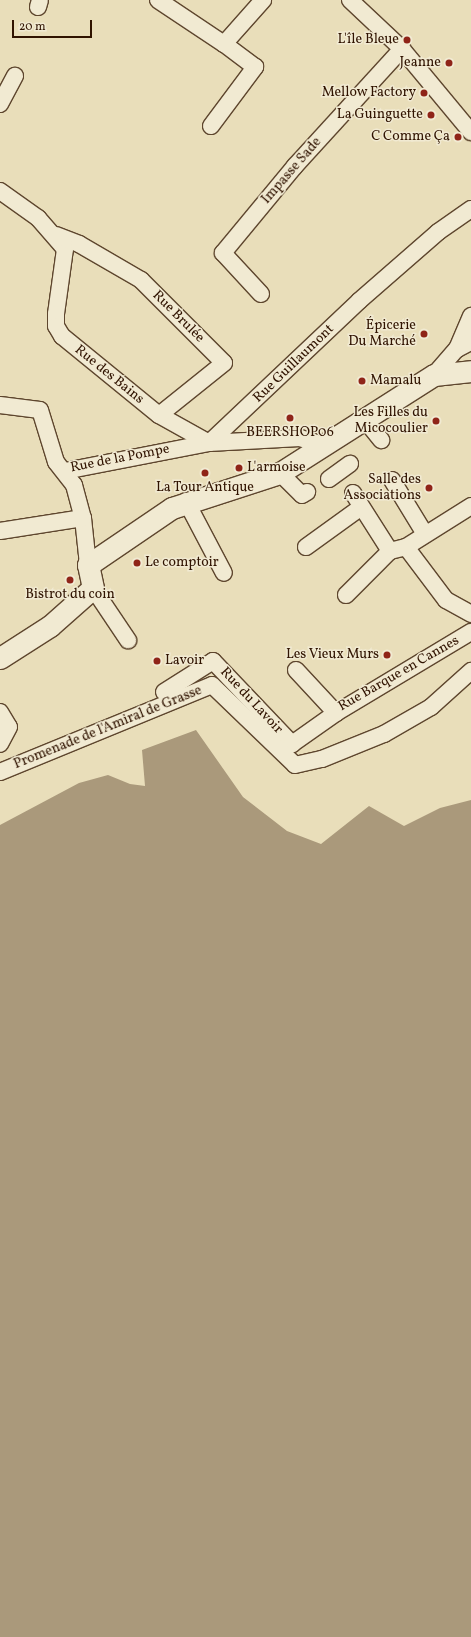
<!DOCTYPE html>
<html>
<head>
<meta charset="utf-8">
<style>
	body { margin:0 }
	#map { position:relative; width:471px; height:1637px; overflow:hidden; background:#e9deba; font-family:Vollkorn,serif }
	div>[style] { position:absolute }
	[style*='--x'] { left:calc(var(--x)*1px); top:calc(var(--y)*1px); width:calc(var(--w)*1px); rotate:calc(var(--a)*1deg) }
	.water>* { inset:0; background:#aa997b }
	.roads { filter:drop-shadow(1px 0 #5e462e) drop-shadow(-1px 0 #5e462e) drop-shadow(0 1px #5e462e) drop-shadow(0 -1px #5e462e) }
	.pedestrian>* { height:16px; margin:-8px; padding:0 8px; transform-origin:8px; border-radius:8px; background:#f1ead2 }
	.minor>* { height:21px; margin:-10.5px; padding:0 10.5px; transform-origin:10.5px; border-radius:10.5px; background:#f1ead2 }
	.dots>* { width:11px; height:11px; translate:-50% -50%; box-sizing:border-box; border:2px solid #f1ead2; border-radius:50% }
	span { translate:-50% -50%; white-space:nowrap; text-align:center; line-height:1.15; -webkit-text-stroke:3px #f1ead2; paint-order:stroke }
	.poi-label { font-size:14px; color:#301300 }
	.right { translate:-100% -50%; text-align:right }
	.left { translate:0 -50%; text-align:left }
	.street-label { font-size:14px; color:#301300 }
	.scale { position:absolute; left:12px; top:20px; width:80px; height:18px; box-sizing:border-box; border:2px solid #301300; border-top:0; padding-left:5px; font-size:12px; line-height:14px; white-space:nowrap; color:#301300; -webkit-text-stroke:3px #f1ead2; paint-order:stroke }
</style>
</head>
<body>
<div id="map">
	<div class="water">
		<i style="clip-path:polygon(196px 730px,243px 797px,287px 831px,321px 844px,369px 806px,404px 826px,440px 808px,471px 800px,471px 1637px,0 1637px,0 825px,79px 783px,108px 775px,130px 784px,145px 786px,142px 750px)"></i>
	</div>
	<div class="roads">
		<div class="pedestrian">
			<i style="--x:158;--y:0;--w:79;--a:33.7"></i>
			<i style="--x:224;--y:44;--w:59;--a:-48.4"></i>
			<i style="--x:350;--y:0;--w:71;--a:43.3"></i>
			<i style="--x:402;--y:49;--w:108;--a:50.3"></i>
			<i style="--x:38;--y:7;--w:7;--a:-74"></i>
			<i style="--x:0;--y:104;--w:32;--a:-62"></i>
			<i style="--x:211;--y:126;--w:74;--a:-53.3"></i>
			<i style="--x:255;--y:67;--w:39;--a:-143"></i>
			<i style="--x:0;--y:191;--w:47;--a:35.4"></i>
			<i style="--x:38;--y:218;--w:41;--a:48.9"></i>
			<i style="--x:65;--y:249;--w:66;--a:97.9"></i>
			<i style="--x:56;--y:314;--w:12;--a:90"></i>
			<i style="--x:56;--y:326;--w:12;--a:59"></i>
			<i style="--x:62;--y:336;--w:125;--a:39.2"></i>
			<i style="--x:159;--y:415;--w:57;--a:29.2"></i>
			<i style="--x:209;--y:443;--w:91;--a:-3.1"></i>
			<i style="--x:300;--y:438;--w:27;--a:17"></i>
			<i style="--x:56;--y:235;--w:25;--a:21"></i>
			<i style="--x:79;--y:244;--w:72;--a:30.1"></i>
			<i style="--x:141;--y:280;--w:117;--a:45"></i>
			<i style="--x:224;--y:363;--w:83;--a:141.3"></i>
			<i style="--x:261;--y:294;--w:56;--a:-132.8"></i>
			<i style="--x:223;--y:253;--w:113;--a:-50.4"></i>
			<i style="--x:295;--y:166;--w:159;--a:-47.6"></i>
			<i style="--x:457;--y:349;--w:36;--a:-67"></i>
			<i style="--x:434;--y:375;--w:35;--a:-49"></i>
			<i style="--x:457;--y:349;--w:16;--a:-27"></i>
			<i style="--x:0;--y:405;--w:40;--a:7.1"></i>
			<i style="--x:40;--y:410;--w:54;--a:72.9"></i>
			<i style="--x:56;--y:462;--w:29;--a:52"></i>
			<i style="--x:74;--y:485;--w:34;--a:75"></i>
			<i style="--x:83;--y:518;--w:47;--a:83.9"></i>
			<i style="--x:365;--y:420;--w:26;--a:51"></i>
			<i style="--x:65;--y:471;--w:147;--a:-11"></i>
			<i style="--x:209;--y:443;--w:207;--a:-43.4"></i>
			<i style="--x:359;--y:301;--w:105;--a:-41.1"></i>
			<i style="--x:438;--y:232;--w:40;--a:-34.9"></i>
			<i style="--x:280;--y:473;--w:31;--a:45"></i>
			<i style="--x:302;--y:495;--w:6;--a:-31"></i>
			<i style="--x:329;--y:479;--w:26;--a:-36"></i>
			<i style="--x:392;--y:480;--w:63;--a:58.6"></i>
			<i style="--x:353;--y:493;--w:69;--a:57.5"></i>
			<i style="--x:186;--y:501;--w:81;--a:62.2"></i>
			<i style="--x:0;--y:531;--w:84;--a:-8.9"></i>
			<i style="--x:306;--y:547;--w:67;--a:-35.8"></i>
			<i style="--x:406;--y:547;--w:66;--a:53"></i>
			<i style="--x:446;--y:600;--w:29;--a:29"></i>
			<i style="--x:390;--y:551;--w:16;--a:-14"></i>
			<i style="--x:406;--y:547;--w:77;--a:-32.2"></i>
			<i style="--x:93;--y:588;--w:63;--a:56.1"></i>
			<i style="--x:346;--y:595;--w:62;--a:-45"></i>
			<i style="--x:296;--y:670;--w:59;--a:47.1"></i>
			<i style="--x:336;--y:713;--w:157;--a:-31"></i>
			<i style="--x:164;--y:692;--w:58;--a:-32.3"></i>
			<i style="--x:213;--y:661;--w:115;--a:46.4"></i>
			<i style="--x:292;--y:744;--w:54;--a:-35.2"></i>
			<i style="--x:0;--y:712;--w:17;--a:59"></i>
			<i style="--x:9;--y:727;--w:19;--a:118"></i>
			<i style="--x:0;--y:772;--w:229;--a:-22.3"></i>
			<i style="--x:212;--y:685;--w:115;--a:43.9"></i>
			<i style="--x:295;--y:765;--w:28;--a:-13"></i>
			<i style="--x:322;--y:759;--w:67;--a:-22"></i>
			<i style="--x:384;--y:734;--w:54;--a:-29.9"></i>
			<i style="--x:431;--y:707;--w:54;--a:-42"></i>
		</div>
		<div class="minor">
			<i style="--x:0;--y:658;--w:59;--a:-32.6"></i>
			<i style="--x:50;--y:626;--w:57;--a:-41.5"></i>
			<i style="--x:93;--y:588;--w:24;--a:-102"></i>
			<i style="--x:88;--y:565;--w:102;--a:-34.2"></i>
			<i style="--x:172;--y:508;--w:114;--a:-18"></i>
			<i style="--x:280;--y:473;--w:183;--a:-32.5"></i>
			<i style="--x:434;--y:375;--w:37;--a:-6"></i>
		</div>
	</div>
	<div class="dots">
		<i style="left:407px;top:40px;background:#8f2418"></i>
		<i style="left:449px;top:63px;background:#8f2418"></i>
		<i style="left:424px;top:93px;background:#8f2418"></i>
		<i style="left:431px;top:115px;background:#8f2418"></i>
		<i style="left:458px;top:137px;background:#8f2418"></i>
		<i style="left:424px;top:334px;background:#8f2418"></i>
		<i style="left:362px;top:381px;background:#8f2418"></i>
		<i style="left:290px;top:418px;background:#8f2418"></i>
		<i style="left:436px;top:421px;background:#8f2418"></i>
		<i style="left:239px;top:468px;background:#8f2418"></i>
		<i style="left:205px;top:473px;background:#8f2418"></i>
		<i style="left:429px;top:488px;background:#8f2418"></i>
		<i style="left:137px;top:563px;background:#8f2418"></i>
		<i style="left:70px;top:580px;background:#8f2418"></i>
		<i style="left:387px;top:655px;background:#8f2418"></i>
		<i style="left:157px;top:661px;background:#8f2418"></i>
	</div>
	<div class="poi-label">
		<span class="right" style="left:399px;top:40px">L'île Bleue</span>
		<span class="right" style="left:441px;top:63px">Jeanne</span>
		<span class="right" style="left:416px;top:93px">Mellow Factory</span>
		<span class="right" style="left:423px;top:115px">La Guinguette</span>
		<span class="right" style="left:450px;top:137px">C Comme Ça</span>
		<span class="right" style="left:416px;top:334px">Épicerie<br>Du Marché</span>
		<span class="left" style="left:370px;top:381px">Mamalu</span>
		<span class="right" style="left:428px;top:421px">Les Filles du<br>Micocoulier</span>
		<span style="left:290px;top:433px">BEERSHOP06</span>
		<span class="left" style="left:247px;top:468px">L'armoise</span>
		<span class="right" style="left:421px;top:488px">Salle des<br>Associations</span>
		<span style="left:205px;top:488px">La Tour Antique</span>
		<span class="left" style="left:145px;top:563px">Le comptoir</span>
		<span style="left:70px;top:595px">Bistrot du coin</span>
		<span class="right" style="left:379px;top:655px">Les Vieux Murs</span>
		<span class="left" style="left:165px;top:661px">Lavoir</span>
	</div>
	<div class="street-label">
		<span style="left:292px;top:171px;rotate:-49deg">Impasse Sade</span>
		<span style="left:178px;top:317px;rotate:45deg">Rue Brulée</span>
		<span style="left:294px;top:364px;rotate:-44deg">Rue Guillaumont</span>
		<span style="left:109px;top:375px;rotate:39deg">Rue des Bains</span>
		<span style="left:120px;top:459px;rotate:-11deg">Rue de la Pompe</span>
		<span style="left:399px;top:674px;rotate:-30deg">Rue Barque en Cannes</span>
		<span style="left:251px;top:701px;rotate:47deg">Rue du Lavoir</span>
		<span style="left:108px;top:728px;rotate:-22deg">Promenade de l'Amiral de Grasse</span>
	</div>
	<div class="scale">20 m</div>
</div>
</body>
</html>
